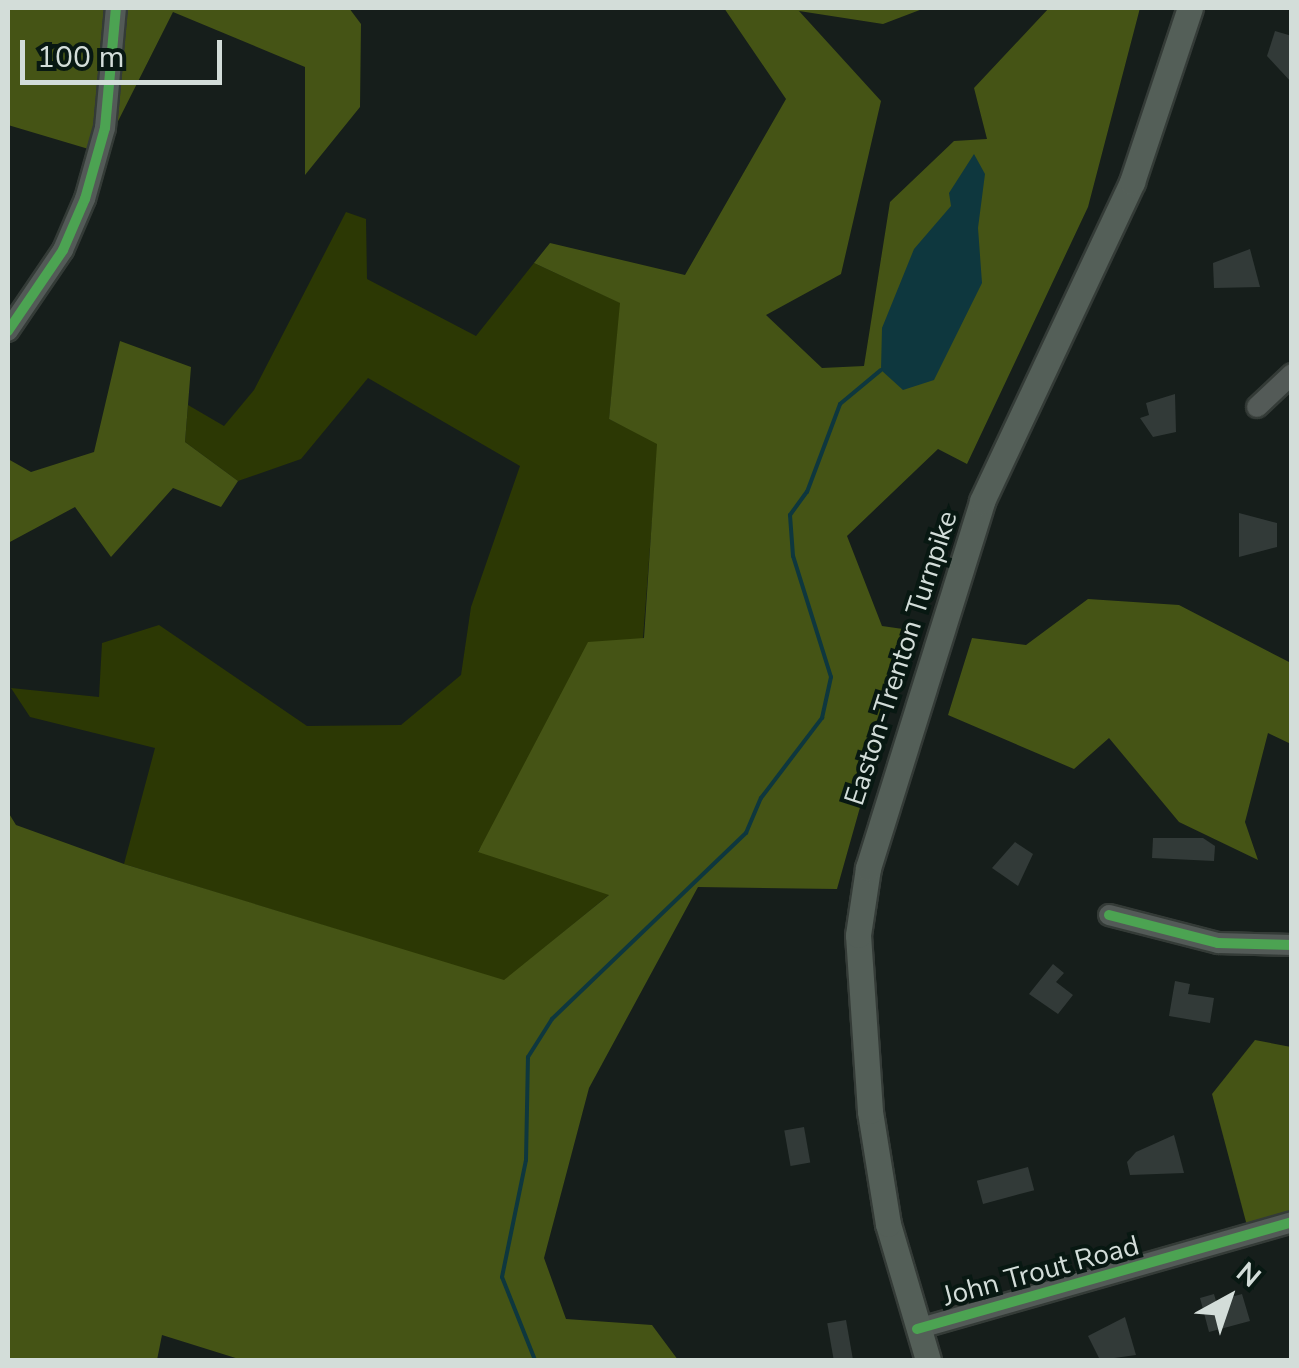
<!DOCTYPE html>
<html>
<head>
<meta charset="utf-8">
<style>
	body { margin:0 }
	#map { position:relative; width:1299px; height:1368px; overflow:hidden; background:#161e1b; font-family:"Nunito Sans",sans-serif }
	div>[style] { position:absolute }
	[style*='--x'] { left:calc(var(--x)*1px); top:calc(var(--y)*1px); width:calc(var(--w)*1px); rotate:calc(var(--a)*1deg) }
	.green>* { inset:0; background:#2c3804 }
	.forest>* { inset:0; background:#455415 }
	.water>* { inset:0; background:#0e373e }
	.stream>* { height:4px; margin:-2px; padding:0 2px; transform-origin:2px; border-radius:2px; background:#0e373e }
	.building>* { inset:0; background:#323a38; transform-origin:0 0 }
	.roads { filter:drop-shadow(2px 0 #343b37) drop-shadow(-2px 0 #343b37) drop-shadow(0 2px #343b37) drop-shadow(0 -2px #343b37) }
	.minor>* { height:20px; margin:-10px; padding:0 10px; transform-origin:10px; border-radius:10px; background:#535a57 }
	.major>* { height:25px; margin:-12.5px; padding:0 12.5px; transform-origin:12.5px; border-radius:12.5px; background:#545f58 }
	.cycleway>* { height:10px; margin:-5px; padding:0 5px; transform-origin:5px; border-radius:5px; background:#4ca352 }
	span { translate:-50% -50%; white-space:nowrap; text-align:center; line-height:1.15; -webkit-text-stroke:8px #081812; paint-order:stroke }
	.street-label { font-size:28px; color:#d3ddd9 }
	.frame { position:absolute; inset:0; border:10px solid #d3ddd9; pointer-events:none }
	.north { position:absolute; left:1179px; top:1248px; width:100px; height:100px; -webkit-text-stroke:8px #081812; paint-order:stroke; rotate:40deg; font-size:28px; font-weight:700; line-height:40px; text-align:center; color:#d3ddd9 }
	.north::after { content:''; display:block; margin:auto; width:35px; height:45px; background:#d3ddd9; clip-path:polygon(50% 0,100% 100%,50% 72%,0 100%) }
	.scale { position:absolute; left:20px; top:40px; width:202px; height:45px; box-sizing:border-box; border:5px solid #d3ddd9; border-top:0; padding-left:12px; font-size:30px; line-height:35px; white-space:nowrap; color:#d3ddd9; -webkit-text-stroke:8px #081812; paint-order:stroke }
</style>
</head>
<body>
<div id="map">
	<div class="green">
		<i style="clip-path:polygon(346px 212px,366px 219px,367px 279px,476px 336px,534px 263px,621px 303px,609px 419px,658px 443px,643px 638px,478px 851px,610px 894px,504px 981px,124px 864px,155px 748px,30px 717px,11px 688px,99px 697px,102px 643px,159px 625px,307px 726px,401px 725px,461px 675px,471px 607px,520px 466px,368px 378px,301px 459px,238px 481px,185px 442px,188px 405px,224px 426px,254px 390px)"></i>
	</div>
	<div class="forest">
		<i style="clip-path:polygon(8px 8px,349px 8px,361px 24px,360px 107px,305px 175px,305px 67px,173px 12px,102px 153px,8px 125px)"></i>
		<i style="clip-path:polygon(724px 8px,925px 8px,883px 24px,799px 11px,881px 101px,841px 274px,766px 315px,822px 368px,864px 366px,890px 202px,954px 141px,987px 139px,974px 88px,1049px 8px,1140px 8px,1088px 207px,967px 464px,938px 449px,847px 536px,882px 626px,910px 630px,837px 889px,698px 887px,589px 1088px,544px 1258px,566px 1319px,652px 1325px,678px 1360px,242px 1360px,162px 1335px,157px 1360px,8px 1360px,8px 812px,16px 825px,124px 864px,504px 980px,609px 895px,478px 852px,588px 642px,644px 638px,657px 444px,609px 419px,620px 303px,534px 263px,550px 243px,685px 275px,786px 99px)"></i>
		<i style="clip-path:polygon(120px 341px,191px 367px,185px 442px,238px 481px,221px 507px,173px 488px,111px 557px,75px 507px,8px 543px,8px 459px,31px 472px,94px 452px)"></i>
		<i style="clip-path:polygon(1088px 599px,1179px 605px,1291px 663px,1291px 744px,1268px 733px,1245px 822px,1258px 860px,1179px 822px,1109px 738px,1074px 769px,948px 715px,972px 638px,1026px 645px)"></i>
		<i style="clip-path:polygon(1255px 1040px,1291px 1047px,1291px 1225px,1250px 1237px,1212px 1094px)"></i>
	</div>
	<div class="water">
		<i style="clip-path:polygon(974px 154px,985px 174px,978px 228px,982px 283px,934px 380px,903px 390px,881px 370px,882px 328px,914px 249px,951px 206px,949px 193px)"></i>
	</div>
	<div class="stream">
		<i style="--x:535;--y:1360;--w:89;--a:-111.7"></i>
		<i style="--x:502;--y:1277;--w:119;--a:-78.4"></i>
		<i style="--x:526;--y:1160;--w:103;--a:-88.9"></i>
		<i style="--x:528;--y:1057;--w:45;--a:-57.7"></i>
		<i style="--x:552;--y:1019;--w:269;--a:-43.8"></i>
		<i style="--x:746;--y:833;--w:38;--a:-67"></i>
		<i style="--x:761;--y:798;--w:101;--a:-52.7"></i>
		<i style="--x:822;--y:718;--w:42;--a:-77.6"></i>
		<i style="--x:831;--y:677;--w:127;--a:-107.4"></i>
		<i style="--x:793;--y:556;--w:41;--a:-94.2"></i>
		<i style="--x:790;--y:515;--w:29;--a:-54"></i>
		<i style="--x:807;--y:492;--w:94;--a:-69.4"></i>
		<i style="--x:840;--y:404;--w:53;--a:-39.7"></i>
	</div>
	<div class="building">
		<i style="clip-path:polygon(1275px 31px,1292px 36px,1292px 83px,1267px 56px)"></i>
		<i style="clip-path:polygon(1250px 249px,1260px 287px,1214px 288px,1213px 263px)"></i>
		<i style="clip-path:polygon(1175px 394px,1176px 432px,1153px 437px,1140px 418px,1149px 415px,1146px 403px)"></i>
		<i style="clip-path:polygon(1239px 513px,1277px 523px,1277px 547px,1239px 557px)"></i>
		<i style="clip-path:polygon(1153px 838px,1203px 838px,1215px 846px,1214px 861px,1152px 858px)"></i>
		<i style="clip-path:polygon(1015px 842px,1033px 854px,1018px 886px,992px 868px)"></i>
		<i style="clip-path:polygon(1053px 964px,1064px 973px,1056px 982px,1073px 995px,1058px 1014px,1029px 994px)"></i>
		<i style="clip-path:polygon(1175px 981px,1190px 984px,1188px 994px,1214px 998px,1210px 1023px,1169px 1016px)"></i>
		<i style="left:804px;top:1127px;width:36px;height:20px;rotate:80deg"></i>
		<i style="clip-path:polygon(1174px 1135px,1184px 1173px,1130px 1175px,1127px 1162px,1136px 1152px)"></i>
		<i style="left:1028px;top:1167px;width:24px;height:53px;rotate:75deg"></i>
		<i style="clip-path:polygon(1214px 1294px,1216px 1301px,1242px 1294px,1250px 1321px,1209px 1332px,1200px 1298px)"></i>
		<i style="clip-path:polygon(1125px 1317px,1136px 1355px,1100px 1360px,1088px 1336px)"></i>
		<i style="left:846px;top:1320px;width:40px;height:19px;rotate:80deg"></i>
	</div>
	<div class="roads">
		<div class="minor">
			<i style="--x:8;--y:331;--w:98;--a:-55.8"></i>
			<i style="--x:63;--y:250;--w:56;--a:-66.7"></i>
			<i style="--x:85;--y:199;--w:74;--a:-74.3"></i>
			<i style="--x:105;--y:128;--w:121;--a:-84.8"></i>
			<i style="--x:1257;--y:407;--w:48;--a:-43.3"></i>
			<i style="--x:1109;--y:915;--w:113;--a:14.4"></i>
			<i style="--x:1218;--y:943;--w:74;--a:1.5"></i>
			<i style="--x:917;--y:1329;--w:390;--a:-15.9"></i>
		</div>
		<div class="major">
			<i style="--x:928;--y:1360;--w:142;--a:-106.4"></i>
			<i style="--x:888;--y:1224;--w:114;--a:-99.1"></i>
			<i style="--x:870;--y:1111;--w:176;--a:-93.9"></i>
			<i style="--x:858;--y:935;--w:68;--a:-81.5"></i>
			<i style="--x:868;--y:868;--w:384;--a:-72.7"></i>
			<i style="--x:982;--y:501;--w:353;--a:-64.8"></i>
			<i style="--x:1132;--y:182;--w:183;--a:-71.6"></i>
		</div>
	</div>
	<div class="cycleway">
		<i style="--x:8;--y:331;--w:98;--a:-55.8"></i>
		<i style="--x:63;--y:250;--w:56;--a:-66.7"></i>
		<i style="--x:85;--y:199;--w:74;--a:-74.3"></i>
		<i style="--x:105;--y:128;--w:121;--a:-84.8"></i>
		<i style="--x:1109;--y:915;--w:113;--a:14.4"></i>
		<i style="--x:1218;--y:943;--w:74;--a:1.5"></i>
		<i style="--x:917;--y:1329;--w:390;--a:-15.9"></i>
	</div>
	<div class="street-label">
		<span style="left:901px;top:658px;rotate:-72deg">Easton-Trenton Turnpike</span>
		<span style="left:1041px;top:1271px;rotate:-15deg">John Trout Road</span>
	</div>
	<div class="frame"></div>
	<div class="north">N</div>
	<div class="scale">100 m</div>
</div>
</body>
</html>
